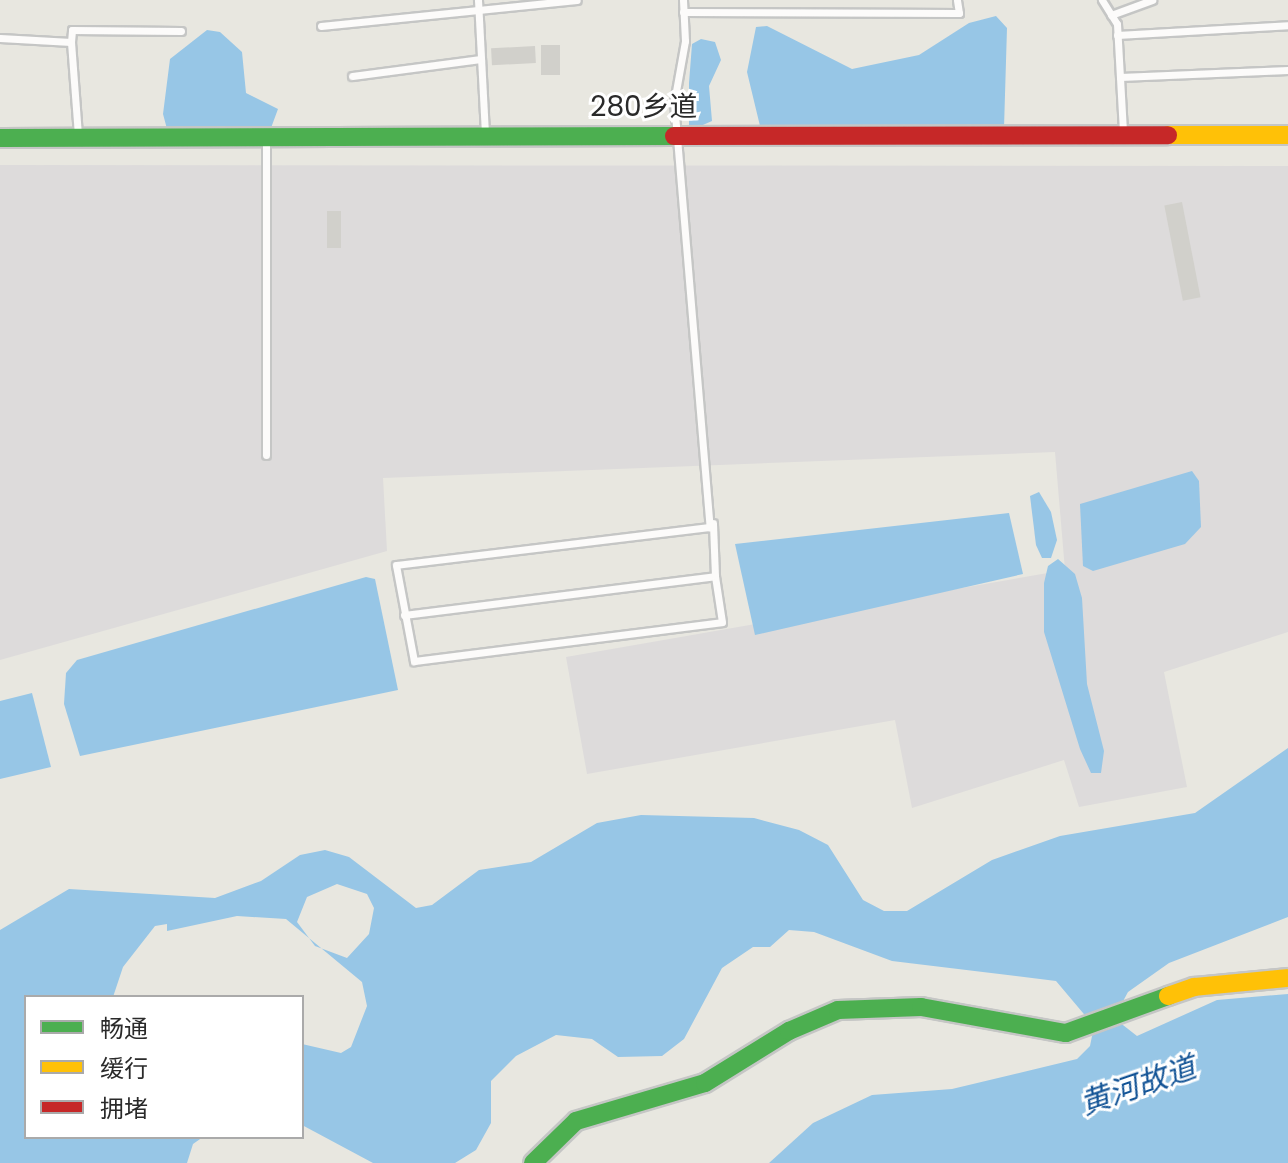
<!DOCTYPE html>
<html>
<head>
<meta charset="utf-8">
<style>
	body { margin:0 }
	#map { position:relative; width:1288px; height:1163px; overflow:hidden; background:#e8e7e0; font-family:Poppins,"Noto Sans SC",sans-serif }
	div>[style] { position:absolute }
	[style*='--x'] { left:calc(var(--x)*1px); top:calc(var(--y)*1px); width:calc(var(--w)*1px); rotate:calc(var(--a)*1deg) }
	.industrial>* { inset:0; background:#dddbdb }
	.water>* { inset:0; background:#97c6e6 }
	.building>* { inset:0; background:#d1d0cb; transform-origin:0 0 }
	.roads { filter:drop-shadow(2px 0 #c5c6c5) drop-shadow(-2px 0 #c5c6c5) drop-shadow(0 2px #c5c6c5) drop-shadow(0 -2px #c5c6c5) }
	.lane>* { height:7px; margin:-3.5px; padding:0 3.5px; transform-origin:3.5px; border-radius:3.5px; background:#fcfbfa }
	.fast>* { height:18px; margin:-9px; padding:0 9px; transform-origin:9px; border-radius:9px; background:#4caf50 }
	.slow>* { height:18px; margin:-9px; padding:0 9px; transform-origin:9px; border-radius:9px; background:#ffc107 }
	.jam>* { height:18px; margin:-9px; padding:0 9px; transform-origin:9px; border-radius:9px; background:#c62828 }
	span { translate:-50% -50%; white-space:nowrap; text-align:center; line-height:1.15; -webkit-text-stroke:6px #fff; paint-order:stroke }
	.street-label { font-size:28px; color:#2a2a2a }
	.water-label { font-size:30px; color:#135496; font-style:italic }
	.legend { position:absolute; left:24px; top:995px; width:280px; height:144px; box-sizing:border-box; background:#fff; border:2px solid #aaa; margin:0; padding:10px 14px; list-style:none; font-size:24px; color:#2a2a2a }
	.legend li { display:flex; align-items:center; gap:16px; height:40px }
	.legend b { width:40px; border:2px solid #aaa }
</style>
</head>
<body>
<div id="map">
	<div class="industrial">
		<i style="clip-path:polygon(0 165px,1288px 166px,1288px 632px,1164px 672px,1187px 787px,1079px 807px,1064px 760px,912px 808px,895px 720px,587px 774px,566px 657px,1065px 570px,1055px 452px,383px 478px,387px 551px,0 660px)"></i>
	</div>
	<div class="water">
		<i style="clip-path:polygon(996px 16px,1007px 28px,1004px 128px,760px 126px,747px 72px,756px 27px,767px 26px,852px 69px,919px 55px,969px 23px)"></i>
		<i style="clip-path:polygon(207px 30px,220px 32px,242px 52px,246px 93px,278px 109px,271px 128px,167px 129px,163px 114px,170px 59px)"></i>
		<i style="clip-path:polygon(701px 39px,715px 42px,721px 60px,709px 86px,712px 121px,696px 128px,689px 125px,689px 83px,692px 44px)"></i>
		<i style="clip-path:polygon(1192px 471px,1199px 481px,1201px 527px,1185px 544px,1093px 571px,1083px 566px,1080px 504px)"></i>
		<i style="clip-path:polygon(1039px 492px,1051px 512px,1057px 540px,1051px 558px,1042px 558px,1036px 545px,1030px 496px)"></i>
		<i style="clip-path:polygon(1009px 513px,1023px 574px,755px 635px,735px 544px)"></i>
		<i style="clip-path:polygon(1058px 559px,1075px 574px,1082px 598px,1087px 684px,1104px 751px,1101px 773px,1091px 773px,1080px 749px,1044px 632px,1044px 583px,1048px 566px)"></i>
		<i style="clip-path:polygon(366px 577px,375px 579px,398px 690px,80px 756px,64px 704px,66px 673px,77px 660px)"></i>
		<i style="clip-path:polygon(32px 693px,51px 767px,0 779px,0 701px)"></i>
		<i style="clip-path:polygon(evenodd,1288px 748px,1288px 917px,1169px 963px,1128px 992px,1114px 1018px,1137px 1036px,1217px 1000px,1288px 994px,1288px 1163px,769px 1163px,813px 1123px,872px 1095px,952px 1089px,1077px 1059px,1090px 1046px,1094px 1026px,1056px 981px,892px 961px,814px 932px,789px 930px,770px 947px,753px 947px,722px 968px,684px 1039px,662px 1056px,618px 1057px,592px 1039px,556px 1035px,516px 1056px,491px 1081px,491px 1123px,476px 1150px,455px 1163px,373px 1163px,302px 1125px,302px 1044px,341px 1053px,351px 1047px,367px 1006px,362px 982px,286px 919px,237px 916px,167px 931px,167px 924px,155px 926px,123px 967px,113px 997px,26px 997px,26px 1137px,203px 1137px,193px 1144px,187px 1163px,0 1163px,0 930px,69px 889px,215px 898px,261px 881px,300px 855px,325px 850px,349px 857px,416px 908px,432px 905px,479px 870px,531px 862px,597px 823px,641px 815px,754px 818px,799px 830px,828px 845px,863px 900px,884px 911px,907px 911px,992px 860px,1060px 836px,1195px 813px,1288px 748px,337px 884px,367px 894px,374px 908px,369px 934px,347px 958px,315px 946px,297px 922px,307px 897px,337px 884px)"></i>
	</div>
	<div class="building">
		<i style="left:541px;top:45px;width:19px;height:30px"></i>
		<i style="left:535px;top:46px;width:17px;height:44px;rotate:87deg"></i>
		<i style="left:1182px;top:202px;width:97px;height:18px;rotate:79deg"></i>
		<i style="left:327px;top:211px;width:14px;height:37px"></i>
	</div>
	<div class="roads">
		<div class="lane">
			<i style="--x:478;--y:0;--w:134;--a:87"></i>
			<i style="--x:683;--y:0;--w:41;--a:87.2"></i>
			<i style="--x:685;--y:41;--w:62;--a:100.2"></i>
			<i style="--x:674;--y:102;--w:427;--a:85.2"></i>
			<i style="--x:710;--y:527;--w:316;--a:173.1"></i>
			<i style="--x:396;--y:565;--w:98;--a:79.4"></i>
			<i style="--x:414;--y:661;--w:310;--a:-7.2"></i>
			<i style="--x:722;--y:622;--w:47;--a:-98.7"></i>
			<i style="--x:1102;--y:0;--w:28;--a:58"></i>
			<i style="--x:1117;--y:24;--w:109;--a:86.8"></i>
			<i style="--x:683;--y:12;--w:276;--a:0.2"></i>
			<i style="--x:959;--y:13;--w:13;--a:-99"></i>
			<i style="--x:1111;--y:15;--w:44;--a:-20.1"></i>
			<i style="--x:321;--y:26;--w:257;--a:-5.8"></i>
			<i style="--x:1117;--y:35;--w:171;--a:-3.3"></i>
			<i style="--x:0;--y:38;--w:71;--a:3.2"></i>
			<i style="--x:71;--y:42;--w:12;--a:-85"></i>
			<i style="--x:72;--y:30;--w:109;--a:0.5"></i>
			<i style="--x:71;--y:42;--w:94;--a:85.7"></i>
			<i style="--x:352;--y:76;--w:130;--a:-7.5"></i>
			<i style="--x:1120;--y:77;--w:168;--a:-2.4"></i>
			<i style="--x:266;--y:455;--w:314;--a:-90"></i>
			<i style="--x:404;--y:615;--w:313;--a:-7.1"></i>
			<i style="--x:715;--y:576;--w:53;--a:-92.2"></i>
		</div>
		<div class="fast">
			<i style="--x:0;--y:138;--w:674;--a:-0.17"></i>
			<i style="--x:533;--y:1163;--w:60;--a:-44.3"></i>
			<i style="--x:576;--y:1121;--w:134;--a:-16.4"></i>
			<i style="--x:705;--y:1083;--w:99;--a:-31.8"></i>
			<i style="--x:789;--y:1031;--w:53;--a:-23.2"></i>
			<i style="--x:838;--y:1010;--w:83;--a:-2.1"></i>
			<i style="--x:921;--y:1007;--w:147;--a:10.2"></i>
			<i style="--x:1066;--y:1033;--w:109;--a:-19.9"></i>
		</div>
		<div class="slow">
			<i style="--x:1168;--y:135;--w:120;--a:0"></i>
			<i style="--x:1168;--y:996;--w:28;--a:-19"></i>
			<i style="--x:1194;--y:987;--w:94;--a:-5.5"></i>
		</div>
		<div class="jam">
			<i style="--x:674;--y:136;--w:494;--a:-0.1"></i>
		</div>
	</div>
	<div class="street-label">
		<span style="left:644px;top:107px">280乡道</span>
	</div>
	<div class="water-label">
		<span style="left:1138px;top:1086px;rotate:-19deg">黄河故道</span>
	</div>
	<ul class="legend">
	<li><b style="height:10px;background:#4caf50"></b>畅通</li>
	<li><b style="height:10px;background:#ffc107"></b>缓行</li>
	<li><b style="height:10px;background:#c62828"></b>拥堵</li>
	</ul>
</div>
</body>
</html>
